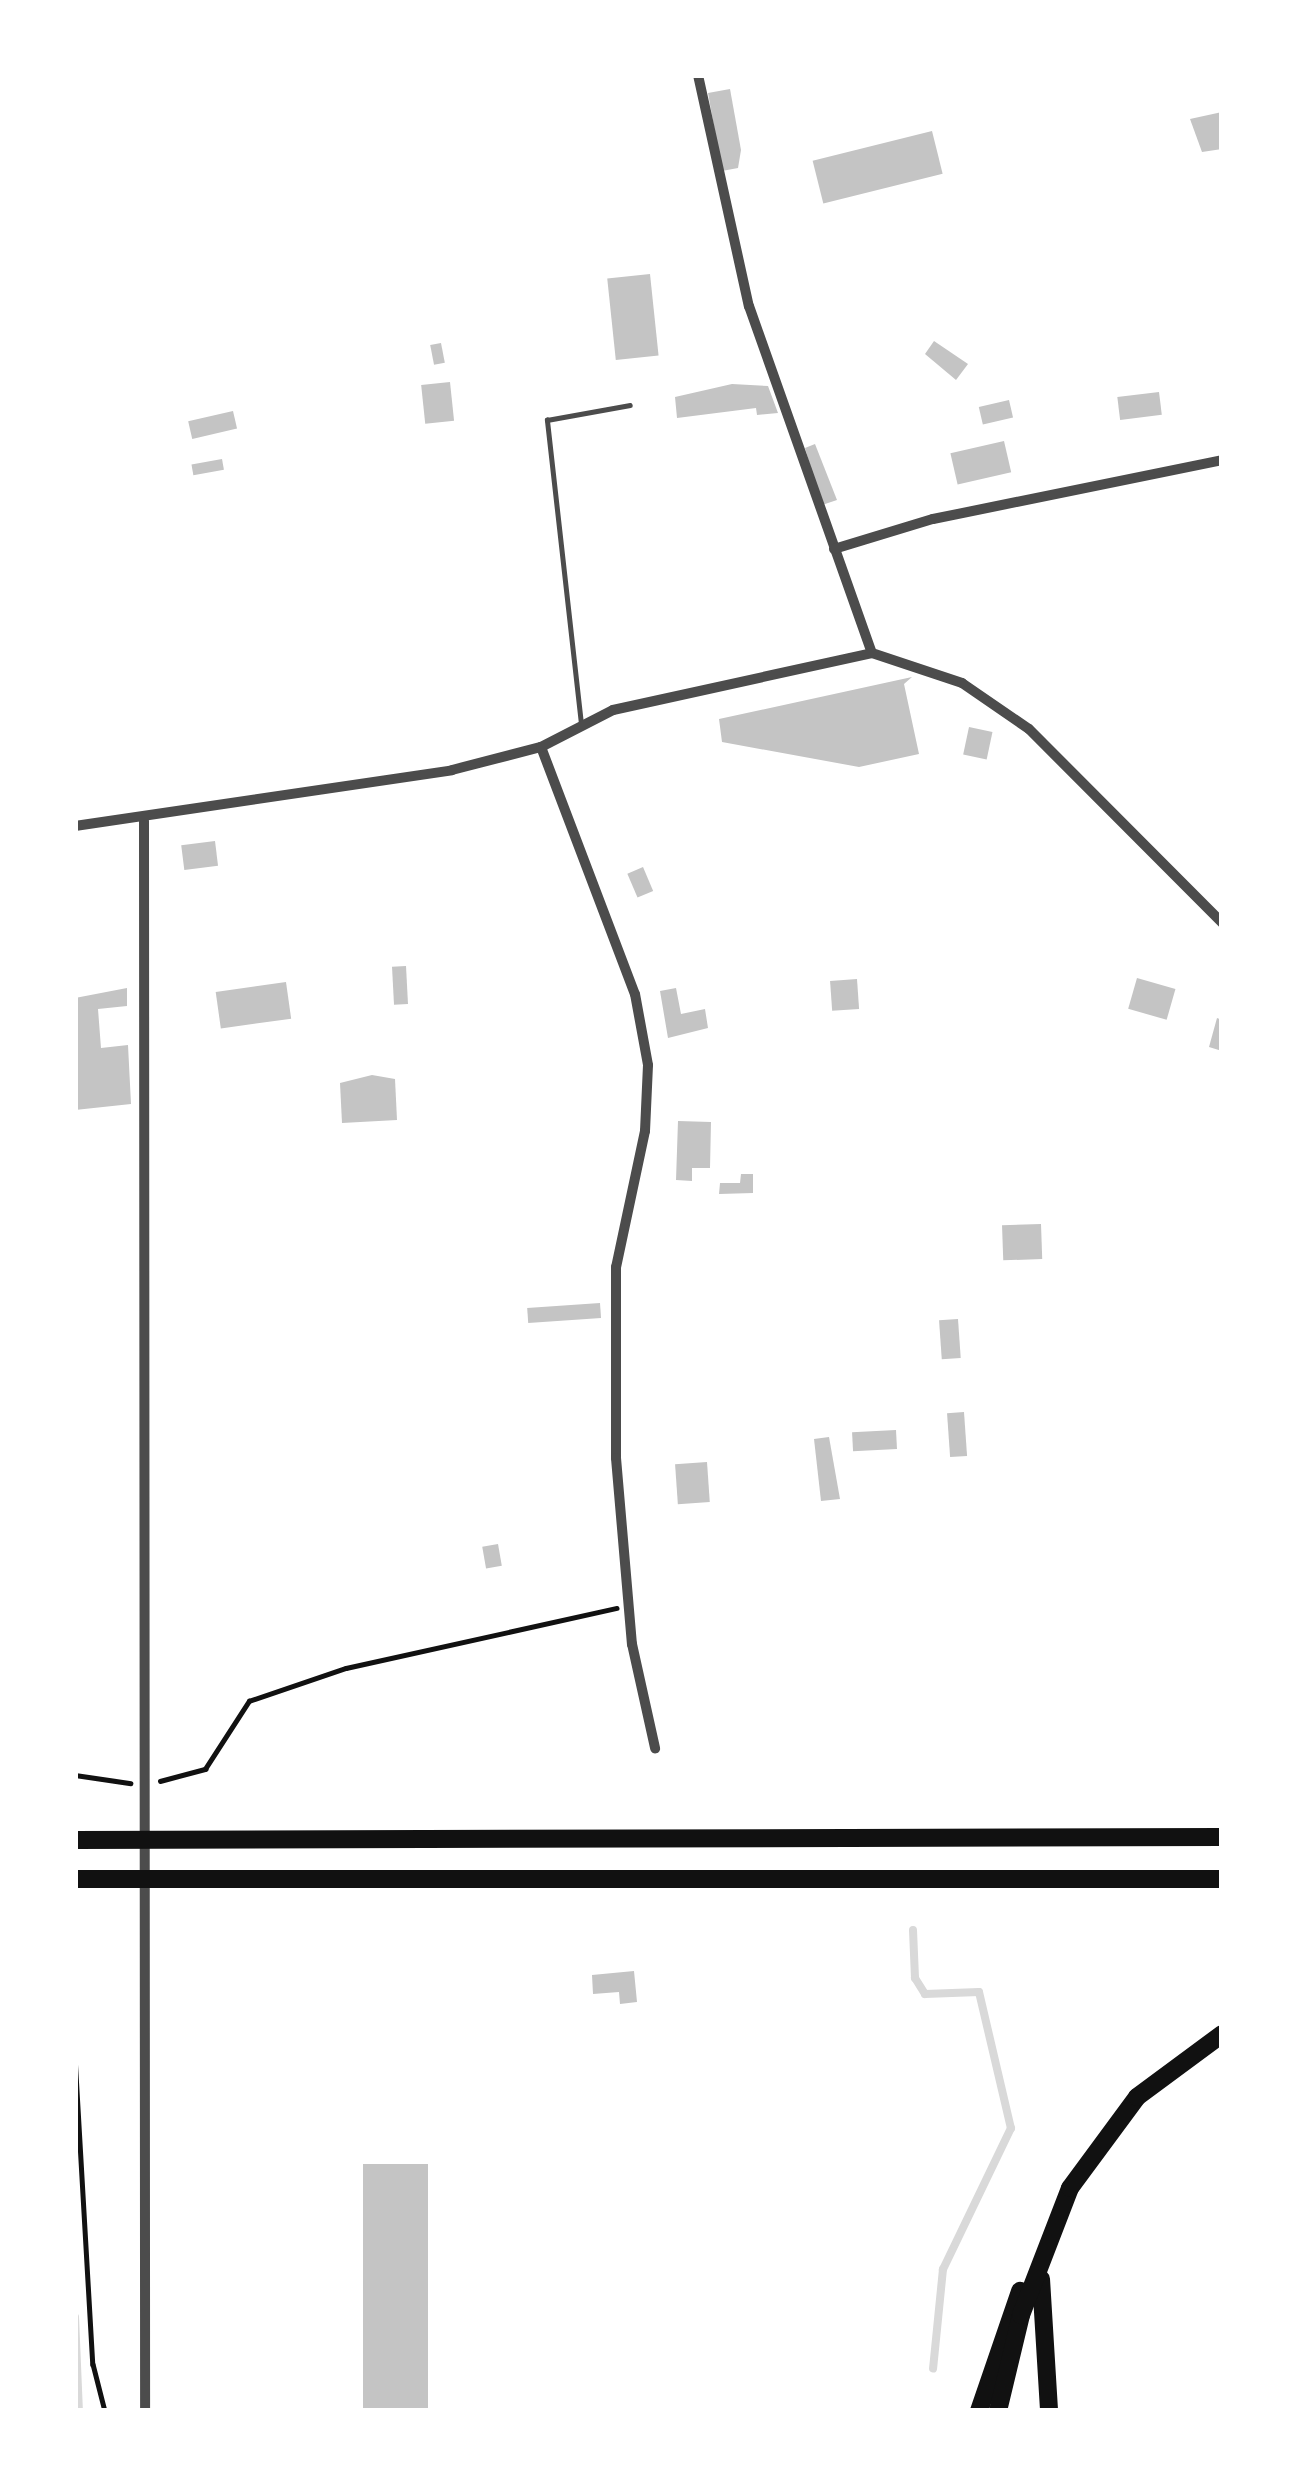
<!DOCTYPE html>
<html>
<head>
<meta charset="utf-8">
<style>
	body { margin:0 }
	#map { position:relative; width:1297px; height:2486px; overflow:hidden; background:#fff; font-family:Bitter,serif }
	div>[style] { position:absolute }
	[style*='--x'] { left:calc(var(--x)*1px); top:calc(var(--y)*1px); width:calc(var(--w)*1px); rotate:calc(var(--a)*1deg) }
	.stream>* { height:8px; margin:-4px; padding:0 4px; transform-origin:4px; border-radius:4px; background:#d9d9d9 }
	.building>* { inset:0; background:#c4c4c4; transform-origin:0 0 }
	.path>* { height:4.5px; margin:-2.25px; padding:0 2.25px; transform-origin:2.25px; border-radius:2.25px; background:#111 }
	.service>* { height:4.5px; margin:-2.25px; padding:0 2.25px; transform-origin:2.25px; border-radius:2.25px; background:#4c4c4c }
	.minor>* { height:10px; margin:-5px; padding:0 5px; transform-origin:5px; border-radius:5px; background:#4c4c4c }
	.motorway>* { height:18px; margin:-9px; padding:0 9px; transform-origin:9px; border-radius:9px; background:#111 }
	span { translate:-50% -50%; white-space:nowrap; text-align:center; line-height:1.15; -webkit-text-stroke:12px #fff; paint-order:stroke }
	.frame { position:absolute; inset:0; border:78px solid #fff; pointer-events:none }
</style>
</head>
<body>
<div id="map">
	<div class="stream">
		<i style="--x:913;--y:1930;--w:48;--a:87.6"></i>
		<i style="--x:915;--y:1978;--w:19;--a:58"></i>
		<i style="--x:925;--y:1994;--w:54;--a:-2.1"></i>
		<i style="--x:979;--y:1992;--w:140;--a:76.8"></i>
		<i style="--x:1011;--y:2128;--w:157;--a:115.7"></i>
		<i style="--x:943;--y:2269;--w:100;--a:95.7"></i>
		<i style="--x:75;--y:2317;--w:94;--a:87.6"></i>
	</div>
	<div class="building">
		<i style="clip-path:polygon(730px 89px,741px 150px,738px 168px,722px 171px,708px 93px)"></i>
		<i style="clip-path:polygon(1222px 112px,1222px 149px,1202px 152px,1190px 119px)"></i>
		<i style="left:932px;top:131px;width:44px;height:123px;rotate:76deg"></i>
		<i style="left:650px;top:274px;width:82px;height:43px;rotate:84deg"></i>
		<i style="clip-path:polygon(934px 341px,968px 364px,956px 380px,925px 354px)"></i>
		<i style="left:441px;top:343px;width:20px;height:11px;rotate:79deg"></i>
		<i style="left:450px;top:382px;width:39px;height:29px;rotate:84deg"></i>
		<i style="clip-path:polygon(732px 384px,768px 386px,778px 413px,757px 415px,756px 408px,677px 418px,675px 397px)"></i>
		<i style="left:1159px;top:392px;width:23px;height:42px;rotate:83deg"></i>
		<i style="left:1009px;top:400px;width:18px;height:31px;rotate:77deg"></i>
		<i style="left:233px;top:411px;width:18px;height:46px;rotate:77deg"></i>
		<i style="left:1004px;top:441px;width:32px;height:55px;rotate:77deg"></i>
		<i style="clip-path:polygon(815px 444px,837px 500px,822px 505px,805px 448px)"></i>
		<i style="left:222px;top:459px;width:11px;height:31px;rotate:80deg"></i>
		<i style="clip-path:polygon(912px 677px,904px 684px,919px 754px,859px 767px,722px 742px,719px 719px)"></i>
		<i style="left:969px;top:727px;width:24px;height:28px;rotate:12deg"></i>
		<i style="left:215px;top:841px;width:25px;height:34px;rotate:83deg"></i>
		<i style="left:643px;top:867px;width:26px;height:17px;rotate:67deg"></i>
		<i style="left:406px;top:966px;width:38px;height:14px;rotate:87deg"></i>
		<i style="left:1137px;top:978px;width:40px;height:32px;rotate:16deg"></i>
		<i style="left:857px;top:979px;width:30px;height:27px;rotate:86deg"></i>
		<i style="left:286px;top:982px;width:37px;height:71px;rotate:82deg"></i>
		<i style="clip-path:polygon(127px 988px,127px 1006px,98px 1009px,101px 1048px,128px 1045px,131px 1104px,75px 1110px,75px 998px)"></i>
		<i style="clip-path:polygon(676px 988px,681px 1014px,705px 1009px,708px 1028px,668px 1038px,660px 991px)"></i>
		<i style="clip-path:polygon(1217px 1018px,1222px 1020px,1222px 1051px,1209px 1047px)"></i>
		<i style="clip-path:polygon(372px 1075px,395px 1079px,397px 1120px,342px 1123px,340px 1083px)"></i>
		<i style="clip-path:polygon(678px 1121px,711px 1122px,710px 1168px,692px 1168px,692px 1181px,676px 1180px)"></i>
		<i style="clip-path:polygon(741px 1174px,753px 1174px,753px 1193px,719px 1194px,720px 1183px,740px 1183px)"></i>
		<i style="left:1041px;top:1224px;width:35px;height:39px;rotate:88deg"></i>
		<i style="left:600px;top:1303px;width:15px;height:73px;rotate:86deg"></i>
		<i style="left:958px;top:1319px;width:39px;height:19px;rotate:86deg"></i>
		<i style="left:964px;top:1412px;width:44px;height:17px;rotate:86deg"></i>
		<i style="left:896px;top:1430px;width:19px;height:44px;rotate:87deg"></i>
		<i style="clip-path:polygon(829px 1437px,840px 1499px,821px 1501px,814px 1439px)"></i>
		<i style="left:707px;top:1462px;width:40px;height:32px;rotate:86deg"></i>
		<i style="left:498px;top:1544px;width:22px;height:16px;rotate:80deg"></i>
		<i style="clip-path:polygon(634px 1971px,637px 2002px,620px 2004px,619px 1992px,593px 1994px,592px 1975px)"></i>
		<i style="left:428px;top:2164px;width:247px;height:65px;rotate:90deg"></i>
	</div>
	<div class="path">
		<i style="--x:75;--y:1775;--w:56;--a:8.3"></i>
		<i style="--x:160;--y:1781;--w:47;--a:-14.9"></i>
		<i style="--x:205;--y:1769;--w:81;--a:-57.1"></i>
		<i style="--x:249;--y:1701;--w:102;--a:-18.8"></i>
		<i style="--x:346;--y:1668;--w:277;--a:-12.5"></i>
		<i style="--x:75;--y:2056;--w:309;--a:86.7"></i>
		<i style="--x:93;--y:2364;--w:49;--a:75.7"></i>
	</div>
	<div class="service">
		<i style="--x:581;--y:724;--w:306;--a:-96.4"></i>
		<i style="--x:547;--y:420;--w:84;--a:-10.2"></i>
	</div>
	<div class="minor">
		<i style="--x:698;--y:75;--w:237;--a:77.6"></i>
		<i style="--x:749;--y:306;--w:368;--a:70.5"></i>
		<i style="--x:834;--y:549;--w:103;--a:-16.9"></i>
		<i style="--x:933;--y:519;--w:295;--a:-11.5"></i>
		<i style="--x:541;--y:747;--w:264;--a:69.2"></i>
		<i style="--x:635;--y:994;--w:72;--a:79.6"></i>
		<i style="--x:648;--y:1065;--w:66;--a:92.6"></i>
		<i style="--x:645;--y:1131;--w:139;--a:102"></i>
		<i style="--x:616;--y:1267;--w:191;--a:90"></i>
		<i style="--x:616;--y:1458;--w:187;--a:85.1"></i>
		<i style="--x:632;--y:1644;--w:107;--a:77.5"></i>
		<i style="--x:144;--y:821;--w:1590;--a:89.96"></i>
		<i style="--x:75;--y:826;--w:381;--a:-8.4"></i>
		<i style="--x:452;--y:770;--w:92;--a:-14.5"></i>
		<i style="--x:541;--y:747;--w:81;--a:-27.2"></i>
		<i style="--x:613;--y:710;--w:265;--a:-12.4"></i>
		<i style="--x:872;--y:653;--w:95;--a:18.4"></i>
		<i style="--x:962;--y:683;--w:81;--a:34.5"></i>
		<i style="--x:1029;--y:729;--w:274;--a:45.1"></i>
	</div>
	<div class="motorway">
		<i style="--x:75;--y:1840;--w:1147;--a:-0.15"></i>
		<i style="--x:75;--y:1879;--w:1147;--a:0"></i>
		<i style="--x:1041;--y:2279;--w:132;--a:86.5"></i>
		<i style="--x:979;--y:2411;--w:127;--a:-71.1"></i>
		<i style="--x:998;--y:2411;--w:99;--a:-76.5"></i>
		<i style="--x:1021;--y:2315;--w:136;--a:-68.9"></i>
		<i style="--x:1070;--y:2188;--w:113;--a:-53.6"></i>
		<i style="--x:1137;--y:2097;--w:106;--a:-36.5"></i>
	</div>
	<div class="frame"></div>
</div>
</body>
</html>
